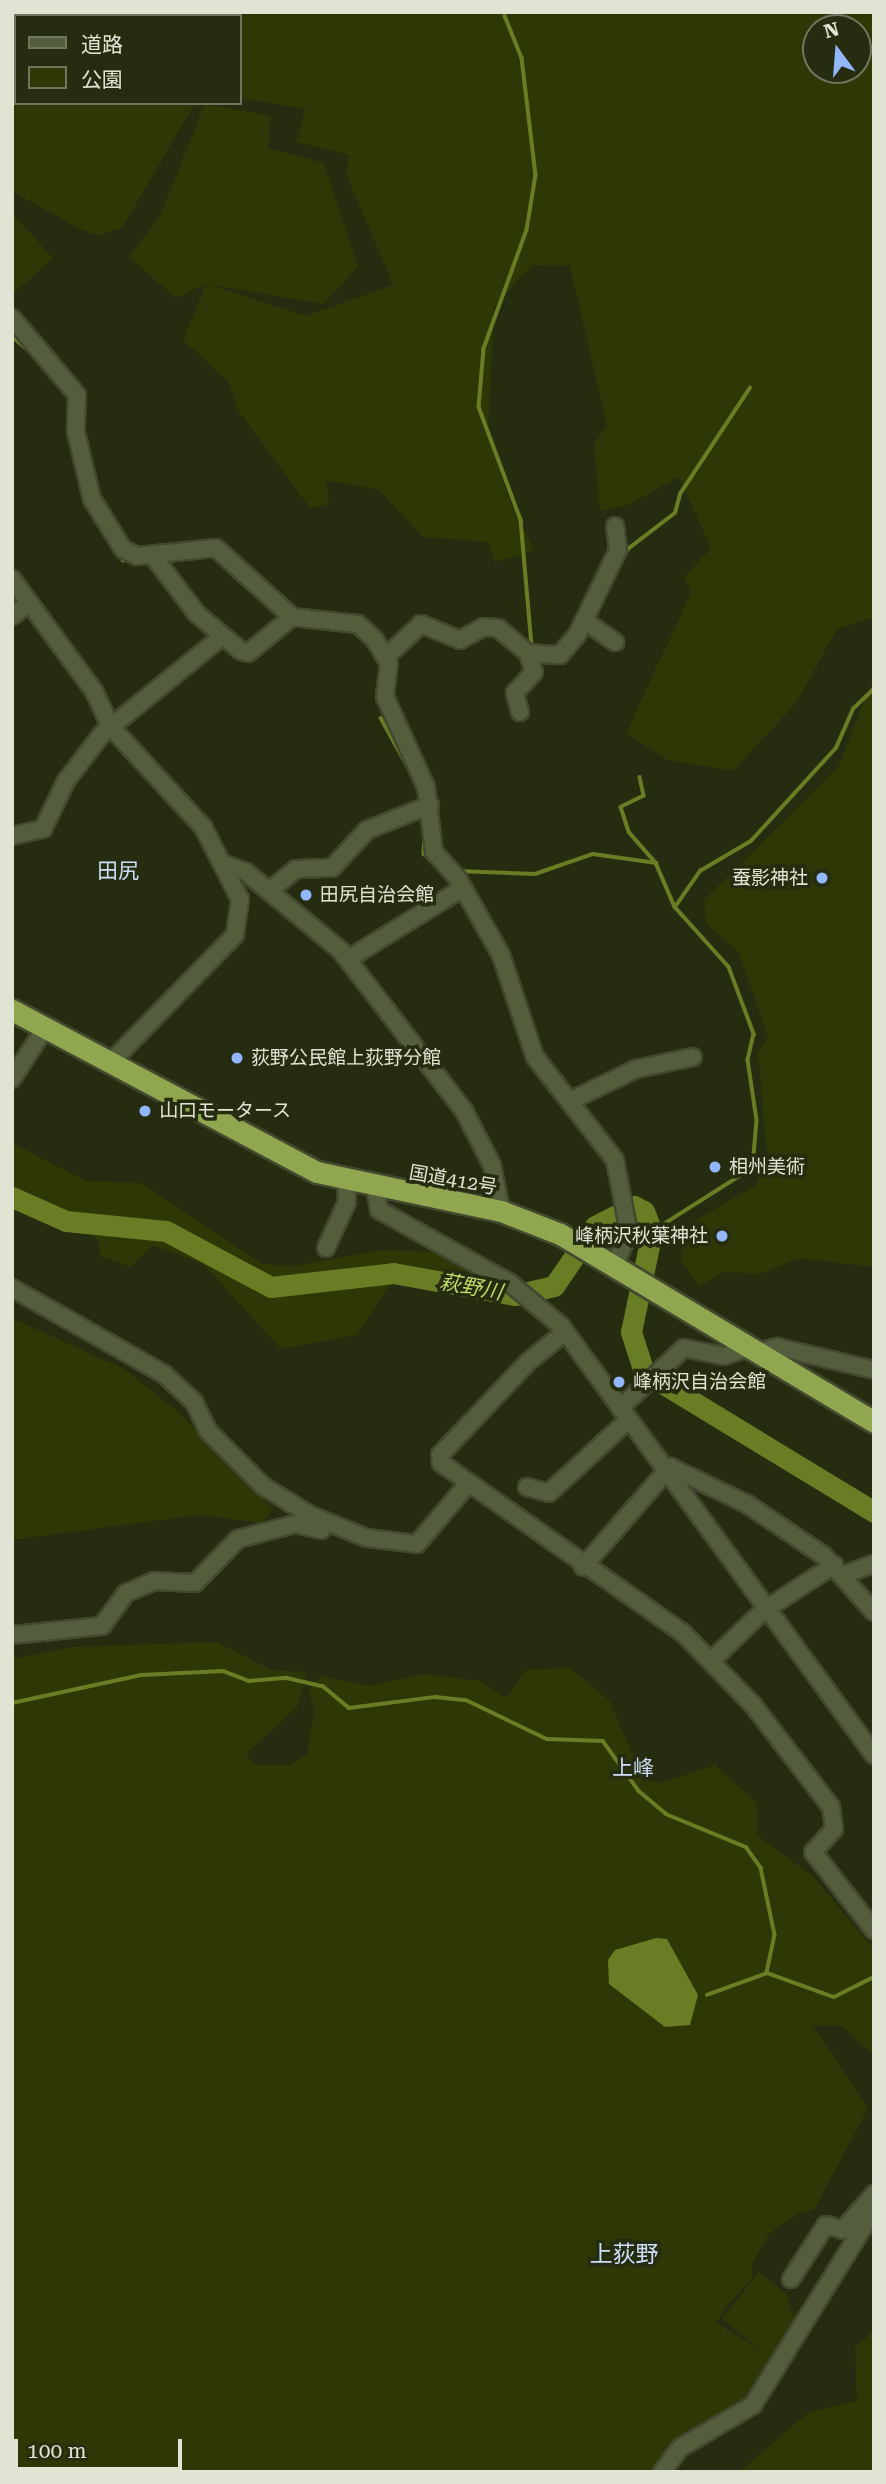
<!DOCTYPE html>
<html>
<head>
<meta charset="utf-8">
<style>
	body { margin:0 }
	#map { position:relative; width:886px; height:2484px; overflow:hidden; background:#252c10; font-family:"Roboto Serif","Noto Sans JP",serif }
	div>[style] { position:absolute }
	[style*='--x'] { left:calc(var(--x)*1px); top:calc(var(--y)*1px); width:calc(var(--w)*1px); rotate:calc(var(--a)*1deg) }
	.green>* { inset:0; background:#2d3806 }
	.water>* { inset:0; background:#697e24 }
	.stream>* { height:3.5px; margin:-1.75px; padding:0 1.75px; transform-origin:1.75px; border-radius:1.75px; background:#697e24 }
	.river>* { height:21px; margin:-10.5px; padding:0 10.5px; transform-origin:10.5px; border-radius:10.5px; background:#697e24 }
	.roads { filter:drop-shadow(2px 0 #43492f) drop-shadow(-2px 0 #43492f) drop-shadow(0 2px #43492f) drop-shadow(0 -2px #43492f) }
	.minor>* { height:16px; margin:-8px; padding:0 8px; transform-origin:8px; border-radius:8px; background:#545e3c }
	.highway>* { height:21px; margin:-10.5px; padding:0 10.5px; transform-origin:10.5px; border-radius:10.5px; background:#90a750 }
	.dots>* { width:19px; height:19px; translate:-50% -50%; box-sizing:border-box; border:4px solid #252c10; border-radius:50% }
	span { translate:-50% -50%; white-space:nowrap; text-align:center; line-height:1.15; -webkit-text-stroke:7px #252c10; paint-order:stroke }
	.poi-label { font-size:19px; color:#dfe4d3 }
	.right { translate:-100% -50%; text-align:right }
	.left { translate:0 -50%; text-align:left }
	.street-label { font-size:19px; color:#dfe4d3 }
	.neighbourhood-label { font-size:21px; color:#cfdef8 }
	.water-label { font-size:21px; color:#bedc69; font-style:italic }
	.quarter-label { font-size:23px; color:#cfdef8 }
	.frame { position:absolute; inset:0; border:14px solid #dfe4d3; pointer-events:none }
	.legend { position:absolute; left:14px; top:14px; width:228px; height:91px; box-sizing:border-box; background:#252c10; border:2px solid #6f765e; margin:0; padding:9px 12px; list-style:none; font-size:21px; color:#dfe4d3 }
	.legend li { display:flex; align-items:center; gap:14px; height:35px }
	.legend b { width:35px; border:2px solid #6f765e }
	.north { position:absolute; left:802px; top:14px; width:70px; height:70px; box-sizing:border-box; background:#252c10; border:2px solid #6f765e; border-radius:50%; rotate:344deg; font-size:19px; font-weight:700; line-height:28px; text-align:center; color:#dfe4d3 }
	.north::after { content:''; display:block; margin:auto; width:24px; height:32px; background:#92b7fd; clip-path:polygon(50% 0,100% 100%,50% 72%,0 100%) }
	.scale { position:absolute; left:14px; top:2439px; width:168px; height:32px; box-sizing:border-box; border:4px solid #dfe4d3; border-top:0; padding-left:9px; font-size:21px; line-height:24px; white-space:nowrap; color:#dfe4d3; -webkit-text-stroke:5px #252c10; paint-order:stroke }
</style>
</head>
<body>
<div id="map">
	<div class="green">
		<i style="clip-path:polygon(evenodd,12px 12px,874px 12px,874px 617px,837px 629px,796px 703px,733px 771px,668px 760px,626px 733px,691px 593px,684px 577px,711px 548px,679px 477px,628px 505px,600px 511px,594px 443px,607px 426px,570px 266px,532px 265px,494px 307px,488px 433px,508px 497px,534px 550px,495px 562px,488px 542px,423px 537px,379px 490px,326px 480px,329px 504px,310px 508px,238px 410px,228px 381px,183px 340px,206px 284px,176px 298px,129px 257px,160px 216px,205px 104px,271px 116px,268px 148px,324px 163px,358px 267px,323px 304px,207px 284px,306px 316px,393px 285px,346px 174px,349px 155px,296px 142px,306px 109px,240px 98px,240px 16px,16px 16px,16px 103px,195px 103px,122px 228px,97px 236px,80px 229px,12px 191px,12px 12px,816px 28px,858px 28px,858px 70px,816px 70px,816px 28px)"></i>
		<i style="clip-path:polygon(12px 213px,53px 258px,12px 295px)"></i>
		<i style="clip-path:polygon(874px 677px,874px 1267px,799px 1258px,761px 1274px,724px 1272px,699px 1286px,680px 1259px,686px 1226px,756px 1185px,767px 1154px,758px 1053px,768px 1037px,739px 953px,706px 923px,704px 900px,838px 767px)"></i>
		<i style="clip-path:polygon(12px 1143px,87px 1181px,141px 1183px,262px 1264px,294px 1266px,381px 1250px,439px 1252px,473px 1273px,428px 1272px,391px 1282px,357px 1335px,281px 1349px,203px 1264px,153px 1245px,131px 1267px,100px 1256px,98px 1240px,59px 1209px,12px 1196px)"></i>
		<i style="clip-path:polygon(12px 1318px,126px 1370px,179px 1413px,273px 1509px,262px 1523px,199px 1515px,12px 1540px)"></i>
		<i style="clip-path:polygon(216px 1642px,271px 1670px,307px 1672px,297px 1707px,246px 1754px,256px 1765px,290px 1765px,307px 1755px,314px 1711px,309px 1690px,321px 1676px,369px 1686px,423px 1674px,480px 1681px,507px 1698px,525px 1670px,570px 1668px,609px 1700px,643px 1779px,661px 1783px,715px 1765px,757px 1803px,757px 1835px,815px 1878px,874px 1950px,874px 2056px,842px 2026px,813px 2025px,868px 2108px,814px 2210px,797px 2214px,769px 2234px,752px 2264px,752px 2278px,725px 2308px,716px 2323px,762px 2351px,722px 2319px,759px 2272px,786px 2294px,794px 2318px,740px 2406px,666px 2448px,657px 2472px,12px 2472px,12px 1653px,16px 1658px,72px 1647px)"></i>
		<i style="clip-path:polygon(874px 2330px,874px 2472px,739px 2472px,809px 2412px,857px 2401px,855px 2348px)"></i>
	</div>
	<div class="water">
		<i style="clip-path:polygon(656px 1938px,667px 1939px,698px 1995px,690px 2025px,665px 2027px,609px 1984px,608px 1960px,615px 1950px)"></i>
	</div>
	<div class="stream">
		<i style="--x:505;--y:16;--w:45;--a:68"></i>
		<i style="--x:522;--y:58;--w:118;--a:83.2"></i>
		<i style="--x:536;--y:175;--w:56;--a:99.3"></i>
		<i style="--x:527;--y:230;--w:127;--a:109.9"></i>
		<i style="--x:484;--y:349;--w:58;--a:94.9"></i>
		<i style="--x:479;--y:407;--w:121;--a:69.6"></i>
		<i style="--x:521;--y:520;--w:125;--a:85"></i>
		<i style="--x:12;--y:336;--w:33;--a:41"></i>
		<i style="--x:118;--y:553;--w:9;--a:54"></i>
		<i style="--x:123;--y:560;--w:29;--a:6"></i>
		<i style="--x:614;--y:575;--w:30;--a:-62"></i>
		<i style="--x:628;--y:549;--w:59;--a:-37.5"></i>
		<i style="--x:675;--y:513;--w:20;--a:-75"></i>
		<i style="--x:680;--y:494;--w:127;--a:-56.6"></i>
		<i style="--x:381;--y:718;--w:54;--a:61"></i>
		<i style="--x:640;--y:777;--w:19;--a:78"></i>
		<i style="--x:644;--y:796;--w:25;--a:154"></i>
		<i style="--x:621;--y:807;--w:26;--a:72"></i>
		<i style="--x:629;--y:832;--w:41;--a:48.9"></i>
		<i style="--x:425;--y:835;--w:19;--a:93"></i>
		<i style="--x:424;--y:854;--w:21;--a:41"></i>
		<i style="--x:457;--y:871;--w:78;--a:2.2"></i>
		<i style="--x:535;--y:874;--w:61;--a:-19"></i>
		<i style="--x:593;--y:854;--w:64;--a:8.1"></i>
		<i style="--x:656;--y:863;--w:48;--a:66.6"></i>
		<i style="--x:675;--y:907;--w:81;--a:48"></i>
		<i style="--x:729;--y:967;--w:72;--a:69.5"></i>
		<i style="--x:754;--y:1034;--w:27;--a:103"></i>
		<i style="--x:748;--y:1060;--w:61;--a:81.5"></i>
		<i style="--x:757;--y:1120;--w:48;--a:94.8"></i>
		<i style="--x:753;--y:1168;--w:120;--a:147.6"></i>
		<i style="--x:675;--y:907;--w:44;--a:-55.2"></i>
		<i style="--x:700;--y:871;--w:59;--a:-30.5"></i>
		<i style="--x:751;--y:841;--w:126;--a:-47.6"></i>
		<i style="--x:836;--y:748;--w:43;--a:-66.4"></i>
		<i style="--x:853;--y:709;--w:29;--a:-44"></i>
		<i style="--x:12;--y:1703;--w:133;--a:-12.2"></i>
		<i style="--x:142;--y:1675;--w:81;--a:-2.8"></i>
		<i style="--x:223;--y:1671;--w:28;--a:21"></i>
		<i style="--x:249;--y:1681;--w:38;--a:-5"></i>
		<i style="--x:287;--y:1678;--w:37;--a:13"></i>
		<i style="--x:323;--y:1686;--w:34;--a:40"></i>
		<i style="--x:349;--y:1708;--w:87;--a:-7.3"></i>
		<i style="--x:435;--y:1697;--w:31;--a:6"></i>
		<i style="--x:466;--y:1700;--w:90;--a:25.7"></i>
		<i style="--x:547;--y:1739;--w:56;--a:2"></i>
		<i style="--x:603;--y:1741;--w:62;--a:54.2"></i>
		<i style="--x:639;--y:1791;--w:35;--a:40"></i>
		<i style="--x:666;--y:1814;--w:87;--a:22.4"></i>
		<i style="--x:746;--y:1847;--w:26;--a:54"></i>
		<i style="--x:761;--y:1868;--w:68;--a:78.2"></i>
		<i style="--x:775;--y:1935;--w:39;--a:102"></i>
		<i style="--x:707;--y:1995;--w:64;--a:-20.1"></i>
		<i style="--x:767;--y:1973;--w:71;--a:19.7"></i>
		<i style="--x:834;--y:1997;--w:45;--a:-26.6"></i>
	</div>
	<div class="river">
		<i style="--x:12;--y:1197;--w:59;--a:24"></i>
		<i style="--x:66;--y:1221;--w:100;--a:5.7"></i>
		<i style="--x:166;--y:1231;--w:119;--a:28.1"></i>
		<i style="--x:271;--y:1287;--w:123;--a:-6.5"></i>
		<i style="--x:393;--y:1273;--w:124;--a:10.2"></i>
		<i style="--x:515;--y:1295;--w:40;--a:-13"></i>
		<i style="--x:554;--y:1286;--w:73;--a:-55.7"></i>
		<i style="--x:595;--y:1226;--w:44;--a:-27.1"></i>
		<i style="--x:634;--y:1206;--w:11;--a:27"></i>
		<i style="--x:644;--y:1211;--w:22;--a:69"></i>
		<i style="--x:652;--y:1232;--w:102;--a:101.9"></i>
		<i style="--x:631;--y:1332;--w:42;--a:72"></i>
		<i style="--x:644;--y:1372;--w:269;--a:31.3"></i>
	</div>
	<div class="roads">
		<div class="minor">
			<i style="--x:12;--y:318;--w:101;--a:49.8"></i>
			<i style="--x:77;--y:395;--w:37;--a:92"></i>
			<i style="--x:76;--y:432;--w:69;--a:76.6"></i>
			<i style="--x:92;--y:499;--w:59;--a:58.2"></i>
			<i style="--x:123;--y:549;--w:16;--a:27"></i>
			<i style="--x:137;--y:556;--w:79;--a:-5.8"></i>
			<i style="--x:216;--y:548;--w:103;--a:42.2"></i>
			<i style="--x:292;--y:617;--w:66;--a:6.1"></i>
			<i style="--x:358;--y:624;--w:23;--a:43"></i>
			<i style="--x:375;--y:640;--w:27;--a:59"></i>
			<i style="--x:389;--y:663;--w:34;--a:97"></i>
			<i style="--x:385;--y:697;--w:99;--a:65.5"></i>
			<i style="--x:426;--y:787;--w:65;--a:83"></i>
			<i style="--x:434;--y:852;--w:36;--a:48"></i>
			<i style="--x:458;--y:879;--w:87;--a:60.5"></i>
			<i style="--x:501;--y:955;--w:108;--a:71.6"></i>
			<i style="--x:535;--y:1057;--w:130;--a:52.2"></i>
			<i style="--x:615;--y:1160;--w:74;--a:79.1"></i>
			<i style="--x:629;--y:1233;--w:36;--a:114"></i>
			<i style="--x:153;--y:556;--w:73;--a:52.8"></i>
			<i style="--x:197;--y:614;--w:57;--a:40.1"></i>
			<i style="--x:241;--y:651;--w:7;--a:16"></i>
			<i style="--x:248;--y:653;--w:57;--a:-39.3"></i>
			<i style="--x:12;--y:579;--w:139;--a:53.8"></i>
			<i style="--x:94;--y:691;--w:40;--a:65"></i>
			<i style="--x:111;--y:727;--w:136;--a:47.4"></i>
			<i style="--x:203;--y:827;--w:81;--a:62.8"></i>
			<i style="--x:240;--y:899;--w:36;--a:98"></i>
			<i style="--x:235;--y:935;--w:179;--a:134.3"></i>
			<i style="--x:12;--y:616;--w:21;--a:-37"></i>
			<i style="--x:585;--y:621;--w:37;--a:35"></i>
			<i style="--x:386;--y:657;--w:48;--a:-43.3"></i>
			<i style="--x:421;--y:624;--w:42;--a:22.3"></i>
			<i style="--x:460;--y:640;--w:26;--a:-29"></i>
			<i style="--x:483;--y:627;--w:15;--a:4"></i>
			<i style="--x:498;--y:628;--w:39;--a:40"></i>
			<i style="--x:520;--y:712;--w:20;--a:-105"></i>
			<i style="--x:515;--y:693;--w:28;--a:-48"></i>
			<i style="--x:534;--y:672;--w:20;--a:-108"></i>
			<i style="--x:528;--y:653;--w:32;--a:4"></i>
			<i style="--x:560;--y:655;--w:26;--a:-50"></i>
			<i style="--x:577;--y:635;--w:94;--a:-64.2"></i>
			<i style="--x:618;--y:550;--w:24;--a:-97"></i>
			<i style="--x:12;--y:836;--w:32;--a:-13"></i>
			<i style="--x:43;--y:829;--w:53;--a:-64.4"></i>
			<i style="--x:66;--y:781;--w:59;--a:-52.5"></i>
			<i style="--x:102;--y:734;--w:152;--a:-39.1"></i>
			<i style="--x:224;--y:864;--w:23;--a:20"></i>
			<i style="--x:246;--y:872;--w:124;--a:39.7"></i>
			<i style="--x:341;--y:951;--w:202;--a:52.4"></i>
			<i style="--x:464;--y:1111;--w:61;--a:62.6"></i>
			<i style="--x:492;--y:1165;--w:47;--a:78.9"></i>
			<i style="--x:269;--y:891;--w:35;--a:-39"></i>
			<i style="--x:296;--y:869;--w:36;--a:-2"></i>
			<i style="--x:332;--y:868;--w:52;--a:-47.4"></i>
			<i style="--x:367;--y:830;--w:68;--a:-21.6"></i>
			<i style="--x:348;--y:959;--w:135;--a:-31.7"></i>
			<i style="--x:12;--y:1079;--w:61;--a:-57.1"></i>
			<i style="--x:570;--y:1101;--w:73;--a:-25.9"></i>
			<i style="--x:636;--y:1069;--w:58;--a:-11.9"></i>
			<i style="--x:375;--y:1189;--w:21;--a:79"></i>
			<i style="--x:379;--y:1210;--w:150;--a:29.1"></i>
			<i style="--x:510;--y:1283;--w:67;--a:40.1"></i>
			<i style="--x:561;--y:1326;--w:531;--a:53.89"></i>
			<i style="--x:326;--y:1248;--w:51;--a:-65.5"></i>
			<i style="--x:347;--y:1202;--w:20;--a:-93"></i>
			<i style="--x:12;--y:1288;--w:175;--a:29.5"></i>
			<i style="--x:164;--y:1374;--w:41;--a:43"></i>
			<i style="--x:194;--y:1402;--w:32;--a:64"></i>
			<i style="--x:208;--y:1431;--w:78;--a:45"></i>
			<i style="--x:263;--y:1486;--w:55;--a:31.7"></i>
			<i style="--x:310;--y:1515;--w:61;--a:22"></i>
			<i style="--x:367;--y:1538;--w:50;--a:6.8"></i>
			<i style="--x:417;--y:1544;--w:77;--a:-49.7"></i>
			<i style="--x:565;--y:1332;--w:48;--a:141"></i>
			<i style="--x:528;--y:1362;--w:128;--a:133.4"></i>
			<i style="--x:440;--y:1455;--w:8;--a:83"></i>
			<i style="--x:441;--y:1463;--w:296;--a:35.1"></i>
			<i style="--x:683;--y:1633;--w:100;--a:45.8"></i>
			<i style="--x:753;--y:1705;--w:128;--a:52.6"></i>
			<i style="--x:831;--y:1807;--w:22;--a:82"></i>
			<i style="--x:834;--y:1829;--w:31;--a:132"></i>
			<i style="--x:813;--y:1852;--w:99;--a:52"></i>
			<i style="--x:759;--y:1352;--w:19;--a:-16"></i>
			<i style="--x:777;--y:1347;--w:100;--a:13.3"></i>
			<i style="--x:620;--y:1408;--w:88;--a:-43.2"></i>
			<i style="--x:684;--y:1348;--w:41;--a:11.3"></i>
			<i style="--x:724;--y:1356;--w:28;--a:-19"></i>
			<i style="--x:527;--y:1487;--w:23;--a:15"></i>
			<i style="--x:549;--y:1493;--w:108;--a:-42.7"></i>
			<i style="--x:583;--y:1567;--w:133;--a:-49"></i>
			<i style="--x:670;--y:1467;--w:85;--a:25.7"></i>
			<i style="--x:747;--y:1504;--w:92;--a:33.9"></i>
			<i style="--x:823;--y:1555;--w:76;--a:48.2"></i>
			<i style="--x:843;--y:1575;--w:33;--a:-20"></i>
			<i style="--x:12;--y:1635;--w:90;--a:-5.7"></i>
			<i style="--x:102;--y:1626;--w:41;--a:-54"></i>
			<i style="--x:126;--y:1593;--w:30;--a:-23"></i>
			<i style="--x:154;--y:1581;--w:41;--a:2.8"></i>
			<i style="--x:195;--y:1583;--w:62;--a:-45.7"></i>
			<i style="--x:238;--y:1539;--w:59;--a:-14.7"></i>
			<i style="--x:295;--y:1524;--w:27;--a:13"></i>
			<i style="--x:711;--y:1661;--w:72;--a:-43.9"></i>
			<i style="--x:763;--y:1611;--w:85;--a:-32.9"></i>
			<i style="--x:791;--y:2279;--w:64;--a:-57.1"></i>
			<i style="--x:826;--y:2225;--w:18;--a:16"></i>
			<i style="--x:843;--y:2230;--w:48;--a:-49.3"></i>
			<i style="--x:662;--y:2472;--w:30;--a:-53"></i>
			<i style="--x:680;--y:2448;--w:85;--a:-30.5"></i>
			<i style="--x:753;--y:2405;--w:229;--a:-58.2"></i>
		</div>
		<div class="highway">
			<i style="--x:12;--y:1010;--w:345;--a:28"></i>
			<i style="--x:317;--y:1172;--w:188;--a:12"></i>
			<i style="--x:501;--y:1211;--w:63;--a:21.3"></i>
			<i style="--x:560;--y:1234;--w:366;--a:30.9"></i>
		</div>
	</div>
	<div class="dots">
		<i style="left:822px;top:878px;background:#92b7fd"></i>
		<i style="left:306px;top:895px;background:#92b7fd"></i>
		<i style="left:237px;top:1058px;background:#92b7fd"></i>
		<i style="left:145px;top:1111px;background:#92b7fd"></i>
		<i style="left:715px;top:1167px;background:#92b7fd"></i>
		<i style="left:722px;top:1236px;background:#92b7fd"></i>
		<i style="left:619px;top:1382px;background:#92b7fd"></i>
	</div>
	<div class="poi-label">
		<span class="right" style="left:808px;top:878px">蚕影神社</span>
		<span class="left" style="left:320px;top:895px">田尻自治会館</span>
		<span class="left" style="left:251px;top:1058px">荻野公民館上荻野分館</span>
		<span class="left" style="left:159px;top:1111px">山口モータース</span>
		<span class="left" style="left:729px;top:1167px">相州美術</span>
		<span class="right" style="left:708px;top:1236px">峰柄沢秋葉神社</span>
		<span class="left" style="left:633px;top:1382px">峰柄沢自治会館</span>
	</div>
	<div class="street-label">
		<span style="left:453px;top:1180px;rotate:10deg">国道412号</span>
	</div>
	<div class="neighbourhood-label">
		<span style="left:118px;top:871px">田尻</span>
		<span style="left:633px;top:1768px">上峰</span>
	</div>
	<div class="water-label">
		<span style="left:471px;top:1287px;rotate:10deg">萩野川</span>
	</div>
	<div class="quarter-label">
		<span style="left:624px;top:2255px">上荻野</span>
	</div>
	<div class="frame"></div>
	<ul class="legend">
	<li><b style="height:9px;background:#545e3c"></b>道路</li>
	<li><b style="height:19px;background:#2d3806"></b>公園</li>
	</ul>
	<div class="north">N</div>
	<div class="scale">100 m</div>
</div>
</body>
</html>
